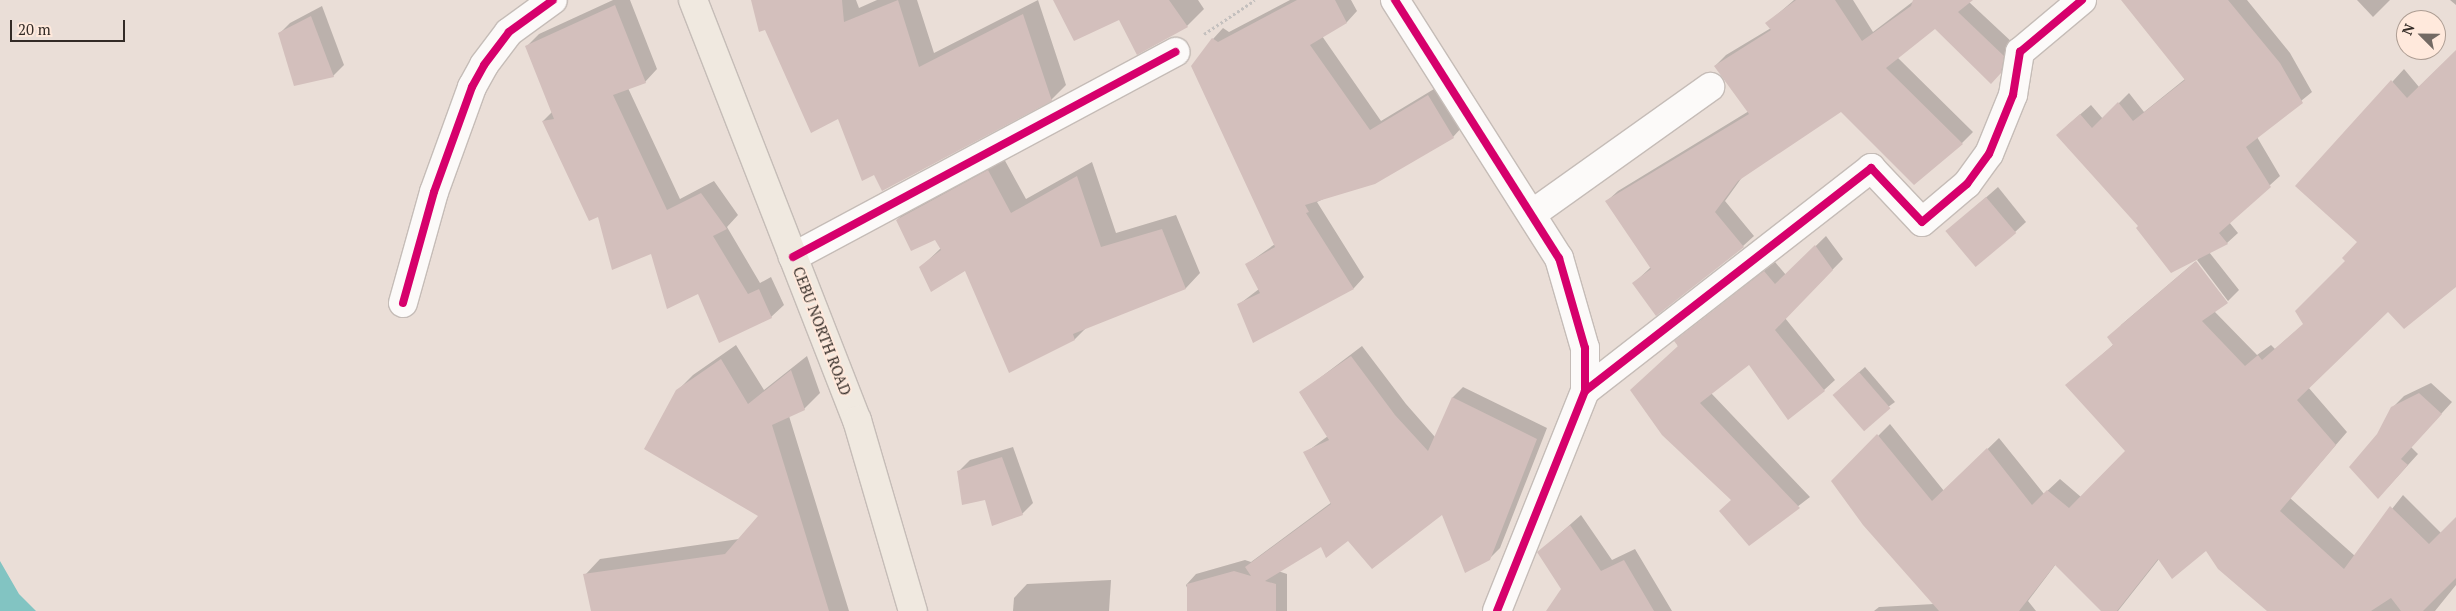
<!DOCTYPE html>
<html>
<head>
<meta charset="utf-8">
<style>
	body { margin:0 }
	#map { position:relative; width:2456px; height:611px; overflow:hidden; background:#eaded7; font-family:"PT Serif",serif }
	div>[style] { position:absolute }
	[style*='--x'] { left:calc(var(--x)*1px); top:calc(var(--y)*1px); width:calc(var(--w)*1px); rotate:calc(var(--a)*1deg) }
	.water>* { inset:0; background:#82c4c2 }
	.shadow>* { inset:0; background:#0003 }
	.building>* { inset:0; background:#d3bfbc; transform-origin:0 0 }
	.path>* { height:3px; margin-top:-1.5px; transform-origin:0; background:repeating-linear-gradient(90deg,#c4c0be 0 2.5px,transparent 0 5px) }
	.roads { filter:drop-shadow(1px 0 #c5bcb7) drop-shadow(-1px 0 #c5bcb7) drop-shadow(0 1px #c5bcb7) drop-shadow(0 -1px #c5bcb7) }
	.street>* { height:28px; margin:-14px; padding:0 14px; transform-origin:14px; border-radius:14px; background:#fcfaf9 }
	.primary>* { height:28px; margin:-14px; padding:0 14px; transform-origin:14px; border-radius:14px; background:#f0e9e0 }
	.cycleway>* { height:8px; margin:-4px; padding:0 4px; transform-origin:4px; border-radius:4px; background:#d6006c }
	span { translate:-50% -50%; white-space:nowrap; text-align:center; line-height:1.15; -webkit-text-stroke:4px #ffe9dc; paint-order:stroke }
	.street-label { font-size:15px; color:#332b26 }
	.north { position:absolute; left:2396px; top:10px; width:50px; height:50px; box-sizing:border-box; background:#ffe9dc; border:1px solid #ad9d93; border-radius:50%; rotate:293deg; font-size:14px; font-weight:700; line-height:20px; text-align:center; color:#332b26 }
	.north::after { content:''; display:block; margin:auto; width:18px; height:22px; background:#736a64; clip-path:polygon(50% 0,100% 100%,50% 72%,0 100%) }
	.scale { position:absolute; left:10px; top:20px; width:115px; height:22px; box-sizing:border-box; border:2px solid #332b26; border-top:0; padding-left:6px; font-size:15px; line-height:18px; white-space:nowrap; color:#332b26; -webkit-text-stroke:4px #ffe9dc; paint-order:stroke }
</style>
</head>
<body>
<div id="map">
	<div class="water">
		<i style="clip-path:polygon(0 561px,19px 594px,36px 611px,0 611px)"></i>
	</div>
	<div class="shadow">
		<i style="clip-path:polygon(613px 0,630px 0,657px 69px,645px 82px,628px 88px,680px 199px,714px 181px,738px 215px,727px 227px,760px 283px,771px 277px,784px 305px,771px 317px,651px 252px,599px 215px,543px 121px,552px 112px,527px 46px,539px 34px)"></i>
		<i style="clip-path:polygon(754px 0,856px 0,859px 8px,877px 0,917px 0,934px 53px,1038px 0,1066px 85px,1051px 100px,838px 117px)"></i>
		<i style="clip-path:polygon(1055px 0,1198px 0,1204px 9px,1187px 26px,1119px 19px)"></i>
		<i style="clip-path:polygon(1290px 0,1351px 0,1357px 11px,1347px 22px,1322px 36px,1381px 121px,1439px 86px,1463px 126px,1453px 137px,1317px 202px,1364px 277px,1354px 288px,1254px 341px,1238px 305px,1259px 289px,1247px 264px,1275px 244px,1213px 39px,1223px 28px,1229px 32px)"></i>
		<i style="clip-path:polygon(1794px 0,1853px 0,1873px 32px,1915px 0,1971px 0,1969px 2px,2014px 44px,2011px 61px,1991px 82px,1935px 28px,1897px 57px,1973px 132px,1962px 143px,1914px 183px,1841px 110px,1743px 176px,1725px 201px,1754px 236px,1743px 246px,1634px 283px,1651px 267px,1607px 201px,1618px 191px,1749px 111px,1715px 66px,1726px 55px,1771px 28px,1767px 23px)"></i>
		<i style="clip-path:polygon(2125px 0,2247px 0,2290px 53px,2312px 92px,2257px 137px,2280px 176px,2229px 222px,2238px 233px,2227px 243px,2209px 252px,2239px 290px,2228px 301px,2197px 260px,2199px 258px,2140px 226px,2068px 125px,2091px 105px,2103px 119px,2129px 93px,2144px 112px,2185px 79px)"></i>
		<i style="clip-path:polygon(2357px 0,2390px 0,2373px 17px)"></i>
		<i style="clip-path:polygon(2450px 0,2456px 0,2456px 5px)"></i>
		<i style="clip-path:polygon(322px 6px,344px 65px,333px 76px,279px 34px,290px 23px)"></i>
		<i style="clip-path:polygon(2456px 51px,2456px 286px,2388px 310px,2308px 387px,2347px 432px,2290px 498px,2355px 556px,2403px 495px,2441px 533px,2456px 519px,2456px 585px,2435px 611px,2269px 611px,2207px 549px,2159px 559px,2118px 611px,2103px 611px,2056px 564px,2028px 601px,2036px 611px,1874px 611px,1879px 607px,1934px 604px,1833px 481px,1890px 424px,1944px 491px,1999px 438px,2044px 494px,2060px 479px,2081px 497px,2126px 451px,2067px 386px,2114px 344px,2121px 325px,2195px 262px,2227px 302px,2214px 311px,2257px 355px,2271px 345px,2275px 349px,2304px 324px,2359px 242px,2297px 186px,2404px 69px,2419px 87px)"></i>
		<i style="clip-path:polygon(1003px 157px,1026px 199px,1092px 162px,1116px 233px,1176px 215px,1200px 273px,1186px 288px,1087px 327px,1075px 339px,1009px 371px,966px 269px,920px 268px,941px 248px,935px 238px,897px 220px,912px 205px)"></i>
		<i style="clip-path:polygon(1998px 187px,2026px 222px,2015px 232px,1959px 221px)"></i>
		<i style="clip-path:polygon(1826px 236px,1843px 259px,1785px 318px,1835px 380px,1824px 390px,1749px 363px,1711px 393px,1810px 497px,1749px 544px,1676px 341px,1775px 262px,1786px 275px)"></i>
		<i style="clip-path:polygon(736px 345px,764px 390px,807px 356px,820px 393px,804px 409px,789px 416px,849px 611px,592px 611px,585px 575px,600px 559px,739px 539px,760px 515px,677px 391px,693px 375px)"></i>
		<i style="clip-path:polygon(1362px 346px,1406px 404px,1435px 437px,1453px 397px,1463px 387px,1547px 428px,1500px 548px,1489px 559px,1443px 513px,1322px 545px,1278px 571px,1287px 574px,1287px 611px,1196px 611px,1186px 585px,1196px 574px,1245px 560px,1251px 562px,1332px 502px,1305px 453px,1328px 436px,1300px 393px)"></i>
		<i style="clip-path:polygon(1865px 367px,1895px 402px,1863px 425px,1840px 389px)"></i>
		<i style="clip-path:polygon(2431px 383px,2452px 402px,2411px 447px,2418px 454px,2388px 487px,2378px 435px,2392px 408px,2404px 396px)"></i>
		<i style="clip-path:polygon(1013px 447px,1033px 503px,1022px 514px,986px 499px,959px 471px,970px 460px)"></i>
		<i style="clip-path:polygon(1581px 515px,1612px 560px,1635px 549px,1672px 611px,1550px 611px,1562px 589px,1539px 552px)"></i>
		<i style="clip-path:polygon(1111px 580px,1109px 611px,1013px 611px,1014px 598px,1027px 584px)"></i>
	</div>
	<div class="building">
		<i style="clip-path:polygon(751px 0,842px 0,844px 22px,898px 0,919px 67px,1023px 14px,1052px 101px,882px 191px,874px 175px,862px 181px,838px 119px,811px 133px,765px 30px,759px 32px)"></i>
		<i style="clip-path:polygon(1053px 0,1169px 0,1188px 27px,1137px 55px,1119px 20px,1074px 41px)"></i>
		<i style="clip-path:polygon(1297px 0,1335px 0,1347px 23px,1310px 45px,1370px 130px,1428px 95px,1454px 138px,1375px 184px,1305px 205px,1309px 212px,1306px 213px,1354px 289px,1253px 343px,1237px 304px,1260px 293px,1245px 264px,1275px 247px,1191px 66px,1212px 38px,1218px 42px)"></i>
		<i style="clip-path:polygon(1796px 0,1835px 0,1862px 41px,1911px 6px,1913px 0,1973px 0,1958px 12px,2004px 56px,2001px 73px,1991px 84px,1935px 29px,1886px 68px,1963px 144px,1914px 185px,1841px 112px,1738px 181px,1715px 212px,1744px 247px,1656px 316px,1632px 283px,1651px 269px,1605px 201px,1749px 114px,1714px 66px,1771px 30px,1765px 23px)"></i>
		<i style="clip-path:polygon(2121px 0,2228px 0,2280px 63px,2303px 103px,2246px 147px,2271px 187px,2219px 233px,2228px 244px,2171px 273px,2136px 228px,2138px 226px,2056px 135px,2080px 114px,2092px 128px,2118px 102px,2133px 121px,2185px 80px)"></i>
		<i style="clip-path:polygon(615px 5px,646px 83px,613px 95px,667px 210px,701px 193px,727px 229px,713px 236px,748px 294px,759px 289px,772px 318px,719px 343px,698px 294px,667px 309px,651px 254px,612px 270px,598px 217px,589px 221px,542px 121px,554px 119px,525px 46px)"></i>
		<i style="clip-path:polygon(311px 16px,334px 77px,294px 86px,278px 33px)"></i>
		<i style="clip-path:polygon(2456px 50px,2456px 287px,2404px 329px,2388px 312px,2297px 400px,2336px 445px,2280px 511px,2344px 569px,2390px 506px,2429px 544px,2456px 517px,2456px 578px,2423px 611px,2401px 611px,2391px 598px,2371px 611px,2267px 611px,2218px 569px,2206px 551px,2172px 579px,2158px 559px,2117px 611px,2101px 611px,2055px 565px,2019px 611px,1939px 611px,1863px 525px,1831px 481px,1877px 434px,1932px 501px,1987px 448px,2032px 505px,2047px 490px,2069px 508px,2125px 451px,2065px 385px,2113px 345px,2107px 337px,2196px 261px,2228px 303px,2202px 321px,2245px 366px,2258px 355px,2262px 360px,2303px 324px,2295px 311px,2345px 261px,2342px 258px,2357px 242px,2295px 186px,2391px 80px,2407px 98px)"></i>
		<i style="clip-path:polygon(988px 170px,1011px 213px,1077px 176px,1101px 247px,1162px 229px,1186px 289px,1073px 334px,1075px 340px,1009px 373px,965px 271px,931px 292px,919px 267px,941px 250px,935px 240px,911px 251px,896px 220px)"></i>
		<i style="left:1986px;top:197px;width:47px;height:53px;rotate:50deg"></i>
		<i style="clip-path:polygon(1815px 245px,1833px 270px,1775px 330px,1825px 391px,1788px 420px,1749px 365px,1700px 403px,1800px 508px,1749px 546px,1719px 511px,1731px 500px,1662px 435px,1630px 390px,1678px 346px,1674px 341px,1764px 271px,1775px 284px)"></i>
		<i style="clip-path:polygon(1351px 356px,1395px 415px,1428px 451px,1452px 397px,1537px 439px,1490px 560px,1465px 573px,1442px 515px,1372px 569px,1348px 541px,1326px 558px,1321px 547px,1265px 581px,1276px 584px,1276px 611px,1187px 611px,1187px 584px,1234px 571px,1251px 576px,1245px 567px,1331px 504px,1303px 452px,1329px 440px,1299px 392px)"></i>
		<i style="clip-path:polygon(721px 359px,748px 404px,791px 370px,805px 410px,772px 425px,829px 611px,591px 611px,583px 574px,725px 554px,758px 516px,644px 449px,676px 390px)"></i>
		<i style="left:1859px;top:372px;width:48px;height:35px;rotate:49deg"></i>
		<i style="clip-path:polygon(2419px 393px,2442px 414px,2401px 459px,2408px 465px,2378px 499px,2349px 467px,2377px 434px,2391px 407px)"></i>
		<i style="clip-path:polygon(1002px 457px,1023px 515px,992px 526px,985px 500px,962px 505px,957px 471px)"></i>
		<i style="clip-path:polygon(1570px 525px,1601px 571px,1624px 560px,1654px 611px,1546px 611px,1561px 589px,1537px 552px)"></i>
	</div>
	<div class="path">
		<i style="--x:1204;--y:34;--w:61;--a:-33.7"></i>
	</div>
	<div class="roads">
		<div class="street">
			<i style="--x:1395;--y:0;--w:306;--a:57.6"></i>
			<i style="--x:1559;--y:258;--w:94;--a:73.9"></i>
			<i style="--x:1585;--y:348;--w:43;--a:90"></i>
			<i style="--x:1585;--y:391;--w:237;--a:111.8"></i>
			<i style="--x:1532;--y:214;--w:219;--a:-35.5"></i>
			<i style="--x:793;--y:257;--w:434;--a:-28.2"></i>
			<i style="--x:403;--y:303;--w:115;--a:-74.4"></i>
			<i style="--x:434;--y:192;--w:112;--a:-70.1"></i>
			<i style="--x:472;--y:87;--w:25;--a:-61"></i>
			<i style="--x:484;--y:65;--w:41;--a:-52.9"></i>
			<i style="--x:509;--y:32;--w:54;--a:-36"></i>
			<i style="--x:1585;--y:391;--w:363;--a:-37.9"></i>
			<i style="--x:1871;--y:168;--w:74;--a:46.6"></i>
			<i style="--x:1922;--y:222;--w:59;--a:-40.2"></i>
			<i style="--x:1967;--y:184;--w:37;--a:-54"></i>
			<i style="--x:1989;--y:154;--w:64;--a:-67.9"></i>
			<i style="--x:2013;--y:95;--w:44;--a:-80.8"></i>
			<i style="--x:2020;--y:52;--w:81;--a:-40"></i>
		</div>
		<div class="primary">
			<i style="--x:693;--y:0;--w:451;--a:68.7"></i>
			<i style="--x:857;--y:420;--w:199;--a:73.7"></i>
		</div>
	</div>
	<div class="cycleway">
		<i style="--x:1395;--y:0;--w:306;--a:57.6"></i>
		<i style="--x:1559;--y:258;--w:94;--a:73.9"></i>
		<i style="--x:1585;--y:348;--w:43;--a:90"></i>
		<i style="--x:1585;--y:391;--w:237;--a:111.8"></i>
		<i style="--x:793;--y:257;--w:434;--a:-28.2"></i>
		<i style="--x:403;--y:303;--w:115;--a:-74.4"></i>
		<i style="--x:434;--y:192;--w:112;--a:-70.1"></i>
		<i style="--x:472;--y:87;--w:25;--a:-61"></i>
		<i style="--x:484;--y:65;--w:41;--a:-52.9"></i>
		<i style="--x:509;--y:32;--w:54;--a:-36"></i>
		<i style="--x:1585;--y:391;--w:363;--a:-37.9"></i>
		<i style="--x:1871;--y:168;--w:74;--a:46.6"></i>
		<i style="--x:1922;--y:222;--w:59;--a:-40.2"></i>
		<i style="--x:1967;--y:184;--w:37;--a:-54"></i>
		<i style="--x:1989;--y:154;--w:64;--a:-67.9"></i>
		<i style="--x:2013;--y:95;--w:44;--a:-80.8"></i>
		<i style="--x:2020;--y:52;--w:81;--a:-40"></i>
	</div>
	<div class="street-label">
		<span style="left:822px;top:331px;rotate:69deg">CEBU NORTH ROAD</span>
	</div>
	<div class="north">N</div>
	<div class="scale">20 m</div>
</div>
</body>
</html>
